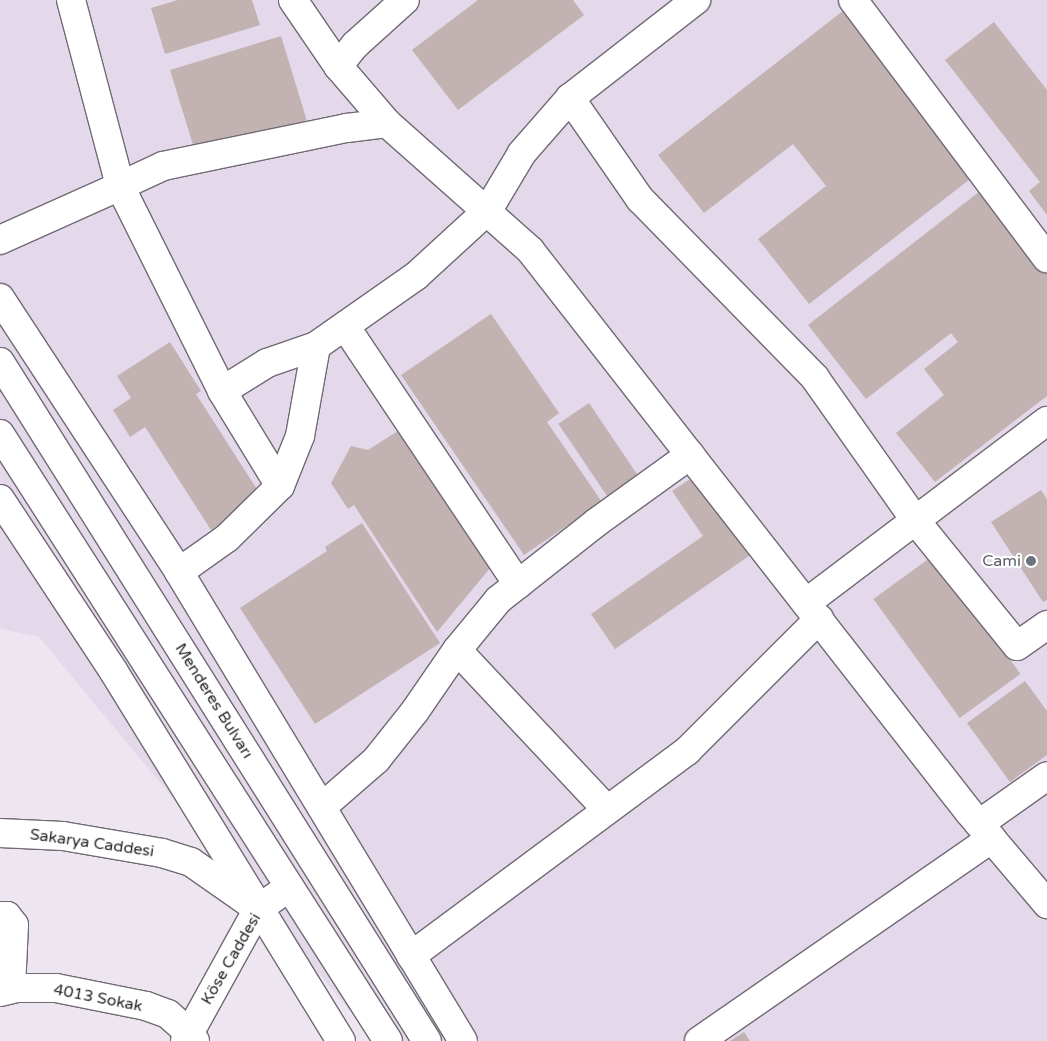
<!DOCTYPE html>
<html>
<head>
<meta charset="utf-8">
<style>
	body { margin:0 }
	#map { position:relative; width:1047px; height:1041px; overflow:hidden; background:#ede6f1; font-family:"Varela Round",sans-serif }
	div>[style] { position:absolute }
	[style*='--x'] { left:calc(var(--x)*1px); top:calc(var(--y)*1px); width:calc(var(--w)*1px); rotate:calc(var(--a)*1deg) }
	.built>* { inset:0; background:#e4d8eb }
	.building>* { inset:0; background:#c2b2b1; transform-origin:0 0 }
	.roads { filter:drop-shadow(1px 0 #716a74) drop-shadow(-1px 0 #716a74) drop-shadow(0 1px #716a74) drop-shadow(0 -1px #716a74) }
	.minor>* { height:28px; margin:-14px; padding:0 14px; transform-origin:14px; border-radius:14px; background:#fff }
	.major>* { height:28px; margin:-14px; padding:0 14px; transform-origin:14px; border-radius:14px; background:#fff }
	.dots>* { width:14px; height:14px; translate:-50% -50%; box-sizing:border-box; border:2px solid #fff; border-radius:50% }
	span { translate:-50% -50%; white-space:nowrap; text-align:center; line-height:1.15; -webkit-text-stroke:4.5px #fff; paint-order:stroke }
	.worship-label { font-size:16px; color:#5b616d }
	.right { translate:-100% -50%; text-align:right }
	.street-label { font-size:16px; color:#2b282d }
</style>
</head>
<body>
<div id="map">
	<div class="built">
		<i style="clip-path:polygon(0 0,1047px 0,1047px 1041px,375px 1041px,39px 637px,0 629px)"></i>
	</div>
	<div class="building">
		<i style="clip-path:polygon(178px 0,252px 0,260px 25px,165px 54px,151px 8px)"></i>
		<i style="clip-path:polygon(478px 0,573px 0,584px 15px,458px 110px,412px 50px)"></i>
		<i style="clip-path:polygon(844px 10px,974px 176px,809px 304px,758px 239px,826px 186px,793px 144px,704px 213px,658px 155px)"></i>
		<i style="clip-path:polygon(994px 22px,1047px 90px,1047px 215px,1029px 191px,1040px 182px,945px 60px)"></i>
		<i style="left:281px;top:36px;width:88px;height:116px;rotate:73deg"></i>
		<i style="clip-path:polygon(984px 188px,1047px 269px,1047px 396px,935px 482px,896px 433px,944px 395px,924px 369px,958px 342px,951px 333px,866px 399px,808px 325px)"></i>
		<i style="clip-path:polygon(491px 314px,559px 413px,547px 422px,602px 502px,524px 555px,401px 375px)"></i>
		<i style="clip-path:polygon(170px 342px,201px 391px,196px 394px,262px 497px,211px 530px,145px 427px,130px 437px,113px 410px,131px 398px,117px 376px)"></i>
		<i style="left:589px;top:403px;width:92px;height:37px;rotate:56deg"></i>
		<i style="clip-path:polygon(401px 429px,491px 567px,437px 632px,354px 505px,348px 509px,331px 483px,351px 446px,368px 450px)"></i>
		<i style="clip-path:polygon(696px 475px,756px 551px,615px 649px,591px 614px,703px 536px,672px 491px)"></i>
		<i style="clip-path:polygon(1041px 490px,1047px 499px,1047px 600px,1043px 602px,991px 522px)"></i>
		<i style="clip-path:polygon(362px 523px,440px 643px,315px 724px,240px 608px,327px 551px,325px 547px)"></i>
		<i style="left:934px;top:555px;width:147px;height:75px;rotate:54deg"></i>
		<i style="clip-path:polygon(1025px 681px,1047px 711px,1047px 755px,1010px 782px,967px 723px)"></i>
		<i style="clip-path:polygon(744px 1032px,750px 1041px,730px 1041px)"></i>
	</div>
	<div class="roads">
		<div class="minor">
			<i style="--x:71;--y:0;--w:192;--a:75.2"></i>
			<i style="--x:120;--y:186;--w:47;--a:-24.9"></i>
			<i style="--x:163;--y:166;--w:188;--a:-11.7"></i>
			<i style="--x:347;--y:128;--w:40;--a:-7.1"></i>
			<i style="--x:293;--y:0;--w:80;--a:55.7"></i>
			<i style="--x:338;--y:66;--w:75;--a:49.3"></i>
			<i style="--x:387;--y:123;--w:191;--a:41.6"></i>
			<i style="--x:530;--y:250;--w:713;--a:52.01"></i>
			<i style="--x:969;--y:812;--w:121;--a:49.7"></i>
			<i style="--x:853;--y:0;--w:323;--a:53.1"></i>
			<i style="--x:338;--y:66;--w:27;--a:-51"></i>
			<i style="--x:355;--y:45;--w:67;--a:-42"></i>
			<i style="--x:570;--y:98;--w:123;--a:55.3"></i>
			<i style="--x:640;--y:199;--w:250;--a:45.6"></i>
			<i style="--x:815;--y:378;--w:174;--a:54.8"></i>
			<i style="--x:915;--y:520;--w:162;--a:51"></i>
			<i style="--x:1017;--y:646;--w:37;--a:-35"></i>
			<i style="--x:0;--y:240;--w:132;--a:-24.2"></i>
			<i style="--x:120;--y:186;--w:229;--a:63.5"></i>
			<i style="--x:222;--y:391;--w:53;--a:-31.9"></i>
			<i style="--x:267;--y:363;--w:52;--a:-19.1"></i>
			<i style="--x:345;--y:326;--w:311;--a:56.2"></i>
			<i style="--x:222;--y:391;--w:111;--a:58.6"></i>
			<i style="--x:179;--y:572;--w:59;--a:-35.3"></i>
			<i style="--x:227;--y:538;--w:74;--a:-44.5"></i>
			<i style="--x:280;--y:486;--w:54;--a:-68.2"></i>
			<i style="--x:300;--y:436;--w:91;--a:-79.9"></i>
			<i style="--x:316;--y:346;--w:122;--a:-35"></i>
			<i style="--x:416;--y:276;--w:98;--a:-42.5"></i>
			<i style="--x:488;--y:210;--w:66;--a:-59.2"></i>
			<i style="--x:522;--y:153;--w:73;--a:-48.9"></i>
			<i style="--x:570;--y:98;--w:160;--a:-37.9"></i>
			<i style="--x:806;--y:603;--w:302;--a:-37.1"></i>
			<i style="--x:457;--y:650;--w:219;--a:46.8"></i>
			<i style="--x:322;--y:807;--w:72;--a:-41"></i>
			<i style="--x:376;--y:760;--w:63;--a:-51.5"></i>
			<i style="--x:415;--y:711;--w:74;--a:-55.5"></i>
			<i style="--x:457;--y:650;--w:65;--a:-50.6"></i>
			<i style="--x:498;--y:600;--w:126;--a:-38.2"></i>
			<i style="--x:597;--y:522;--w:115;--a:-35.8"></i>
			<i style="--x:979;--y:824;--w:83;--a:-35.2"></i>
			<i style="--x:0;--y:833;--w:63;--a:2.7"></i>
			<i style="--x:63;--y:836;--w:100;--a:9.7"></i>
			<i style="--x:162;--y:853;--w:30;--a:17"></i>
			<i style="--x:191;--y:862;--w:82;--a:35"></i>
			<i style="--x:0;--y:916;--w:7;--a:0"></i>
			<i style="--x:7;--y:916;--w:11;--a:52"></i>
			<i style="--x:14;--y:925;--w:64;--a:92.7"></i>
			<i style="--x:411;--y:956;--w:344;--a:-36.6"></i>
			<i style="--x:687;--y:751;--w:187;--a:-45"></i>
			<i style="--x:0;--y:992;--w:18;--a:-13"></i>
			<i style="--x:18;--y:988;--w:38;--a:0"></i>
			<i style="--x:56;--y:988;--w:92;--a:11.3"></i>
			<i style="--x:146;--y:1006;--w:23;--a:20"></i>
			<i style="--x:168;--y:1014;--w:28;--a:42"></i>
			<i style="--x:189;--y:1033;--w:10;--a:53"></i>
			<i style="--x:185;--y:1041;--w:151;--a:-61.1"></i>
			<i style="--x:258;--y:909;--w:38;--a:-35"></i>
			<i style="--x:699;--y:1041;--w:356;--a:-34.7"></i>
		</div>
		<div class="major">
			<i style="--x:0;--y:298;--w:327;--a:56.8"></i>
			<i style="--x:179;--y:572;--w:548;--a:58.8"></i>
			<i style="--x:0;--y:362;--w:802;--a:57.84"></i>
			<i style="--x:0;--y:434;--w:720;--a:57.41"></i>
			<i style="--x:0;--y:499;--w:207;--a:56.6"></i>
			<i style="--x:114;--y:672;--w:433;--a:58.4"></i>
		</div>
	</div>
	<div class="dots">
		<i style="left:1031px;top:561px;background:#6b7280"></i>
	</div>
	<div class="worship-label">
		<span class="right" style="left:1021px;top:561px">Cami</span>
	</div>
	<div class="street-label">
		<span style="left:214px;top:701px;rotate:58deg">Menderes Bulvarı</span>
		<span style="left:92px;top:843px;rotate:8deg">Sakarya Caddesi</span>
		<span style="left:231px;top:959px;rotate:-60deg">Köse Caddesi</span>
		<span style="left:98px;top:998px;rotate:11deg">4013 Sokak</span>
	</div>
</div>
</body>
</html>
